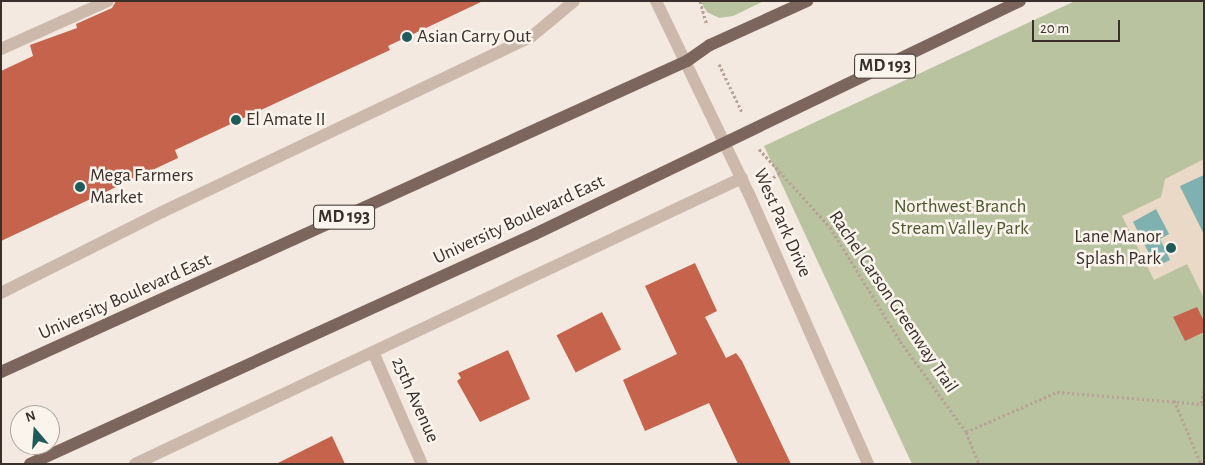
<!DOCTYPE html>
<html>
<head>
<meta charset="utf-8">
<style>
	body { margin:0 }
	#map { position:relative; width:1205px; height:465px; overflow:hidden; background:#f3e9e0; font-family:"Alegreya Sans",sans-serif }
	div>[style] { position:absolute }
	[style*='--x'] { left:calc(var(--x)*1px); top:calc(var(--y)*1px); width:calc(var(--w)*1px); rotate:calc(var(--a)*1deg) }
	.green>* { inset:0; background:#b9c3a0 }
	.plaza>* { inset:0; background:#ebd9c7 }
	.water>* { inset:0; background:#7fb1b0 }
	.building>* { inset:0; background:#c6634c; transform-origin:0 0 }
	.path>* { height:3px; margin-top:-1.5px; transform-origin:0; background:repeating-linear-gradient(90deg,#b8a296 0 2.5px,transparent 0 5px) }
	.service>* { height:12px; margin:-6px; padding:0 6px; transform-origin:6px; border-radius:6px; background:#ccb9ac }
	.minor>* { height:12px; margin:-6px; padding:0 6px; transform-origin:6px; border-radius:6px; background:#ccb9ac }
	.primary>* { height:12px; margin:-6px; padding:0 6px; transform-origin:6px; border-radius:6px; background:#7c655c }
	.dots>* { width:14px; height:14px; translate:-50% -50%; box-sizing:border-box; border:2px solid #faf4ed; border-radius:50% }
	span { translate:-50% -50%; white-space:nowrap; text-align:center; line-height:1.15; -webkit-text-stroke:5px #faf4ed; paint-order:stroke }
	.shield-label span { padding:1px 4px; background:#faf4ed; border:1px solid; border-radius:4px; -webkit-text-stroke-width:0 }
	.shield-label { font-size:18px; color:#3a2f2b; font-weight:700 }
	.poi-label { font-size:19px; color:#3a2f2b }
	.left { translate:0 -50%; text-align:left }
	.right { translate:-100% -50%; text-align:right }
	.park-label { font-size:19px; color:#4b582e }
	.street-label { font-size:19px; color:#3a2f2b }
	.frame { position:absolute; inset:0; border:2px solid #3a2f2b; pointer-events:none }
	.north { position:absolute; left:10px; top:405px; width:50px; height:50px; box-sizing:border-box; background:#faf4ed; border:1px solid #ada59f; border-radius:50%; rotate:342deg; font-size:14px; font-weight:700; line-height:20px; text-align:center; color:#3a2f2b }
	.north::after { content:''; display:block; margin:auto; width:18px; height:22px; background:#205b5c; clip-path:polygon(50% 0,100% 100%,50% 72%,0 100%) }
	.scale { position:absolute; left:1032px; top:20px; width:88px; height:22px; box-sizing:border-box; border:2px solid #3a2f2b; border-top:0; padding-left:6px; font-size:15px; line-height:18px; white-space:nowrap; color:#3a2f2b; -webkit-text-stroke:4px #faf4ed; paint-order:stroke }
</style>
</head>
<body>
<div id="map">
	<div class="green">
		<i style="clip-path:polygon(700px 1px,764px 1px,733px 16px,719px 18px,707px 12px)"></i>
		<i style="clip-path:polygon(1075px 1px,1204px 1px,1204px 464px,912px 464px,764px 146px)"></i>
	</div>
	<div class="plaza">
		<i style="clip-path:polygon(evenodd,1204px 159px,1204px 175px,1180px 187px,1204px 234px,1204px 298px,1187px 264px,1154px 280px,1122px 216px,1161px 197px,1165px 179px,1204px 159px,1156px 210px,1169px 234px,1160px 239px,1170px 260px,1133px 222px,1156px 210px)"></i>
	</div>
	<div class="water">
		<i style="clip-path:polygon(1204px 175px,1204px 234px,1180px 186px)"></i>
		<i style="clip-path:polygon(1156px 209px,1169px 234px,1160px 239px,1170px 260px,1156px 267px,1133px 222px)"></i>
	</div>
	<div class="building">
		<i style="clip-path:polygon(116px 1px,483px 1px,388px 46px,390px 50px,175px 150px,178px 158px,1px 241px,1px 71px,33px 56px,30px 45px,77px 28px,76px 24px,112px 8px)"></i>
		<i style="clip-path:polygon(695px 263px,717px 311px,705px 317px,726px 358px,736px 353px,742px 361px,791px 464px,738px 464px,709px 403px,645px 431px,623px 380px,677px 354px,645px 286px)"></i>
		<i style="clip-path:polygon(1197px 307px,1204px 321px,1204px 332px,1185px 341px,1173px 317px)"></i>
		<i style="left:602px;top:312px;width:42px;height:51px;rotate:63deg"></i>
		<i style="clip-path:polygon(508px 350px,530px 399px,480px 422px,457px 381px,461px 378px,458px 373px)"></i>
		<i style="clip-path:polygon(332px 436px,345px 464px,276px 464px)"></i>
	</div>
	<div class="path">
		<i style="--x:700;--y:1;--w:25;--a:74"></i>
		<i style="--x:719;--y:64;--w:53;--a:64.4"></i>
		<i style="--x:759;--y:149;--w:105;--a:47.7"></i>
		<i style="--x:830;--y:227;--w:134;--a:58.4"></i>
		<i style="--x:900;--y:341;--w:112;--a:54"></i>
		<i style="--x:966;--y:432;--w:35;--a:68"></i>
		<i style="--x:769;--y:180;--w:12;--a:-31"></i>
		<i style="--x:1174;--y:400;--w:69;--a:67.1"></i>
		<i style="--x:1201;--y:403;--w:13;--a:-77"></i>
		<i style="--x:966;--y:432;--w:99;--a:-23.7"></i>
		<i style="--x:1057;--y:392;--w:147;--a:4.7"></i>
	</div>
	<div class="service">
		<i style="--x:1;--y:49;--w:117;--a:-24.2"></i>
		<i style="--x:1;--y:293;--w:180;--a:-26.7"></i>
		<i style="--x:162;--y:212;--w:408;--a:-25.4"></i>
		<i style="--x:531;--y:37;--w:56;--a:-39.9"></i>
		<i style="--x:135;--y:464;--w:671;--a:-25.23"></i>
	</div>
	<div class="minor">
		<i style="--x:656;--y:1;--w:214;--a:64.3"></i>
		<i style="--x:749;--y:194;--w:295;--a:66.2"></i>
		<i style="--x:373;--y:352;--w:122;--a:66.4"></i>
	</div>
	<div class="primary">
		<i style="--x:1;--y:372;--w:753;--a:-24.39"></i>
		<i style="--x:687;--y:61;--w:28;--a:-35"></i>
		<i style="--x:710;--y:45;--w:107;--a:-24.4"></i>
		<i style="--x:30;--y:464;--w:555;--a:-24.49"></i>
		<i style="--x:535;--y:234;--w:538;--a:-25.66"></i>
	</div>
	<div class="dots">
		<i style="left:407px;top:37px;background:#205b5c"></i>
		<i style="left:236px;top:120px;background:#205b5c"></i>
		<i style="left:80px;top:187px;background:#205b5c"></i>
		<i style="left:1171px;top:248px;background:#205b5c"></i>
	</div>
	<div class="shield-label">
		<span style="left:885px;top:66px">MD 193</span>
		<span style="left:344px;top:217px">MD 193</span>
	</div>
	<div class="poi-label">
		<span class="left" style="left:417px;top:37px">Asian Carry Out</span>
		<span class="left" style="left:246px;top:120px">El Amate II</span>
		<span class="left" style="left:90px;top:187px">Mega Farmers<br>Market</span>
		<span class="right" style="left:1161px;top:248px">Lane Manor<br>Splash Park</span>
	</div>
	<div class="park-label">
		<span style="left:960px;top:218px">Northwest Branch<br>Stream Valley Park</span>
	</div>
	<div class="street-label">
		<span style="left:519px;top:220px;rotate:-25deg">University Boulevard East</span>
		<span style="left:782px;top:223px;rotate:66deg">West Park Drive</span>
		<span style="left:125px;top:297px;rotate:-24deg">University Boulevard East</span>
		<span style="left:893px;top:302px;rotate:56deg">Rachel Carson Greenway Trail</span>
		<span style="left:415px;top:400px;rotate:66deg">25th Avenue</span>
	</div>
	<div class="frame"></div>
	<div class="north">N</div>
	<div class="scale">20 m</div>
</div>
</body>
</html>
